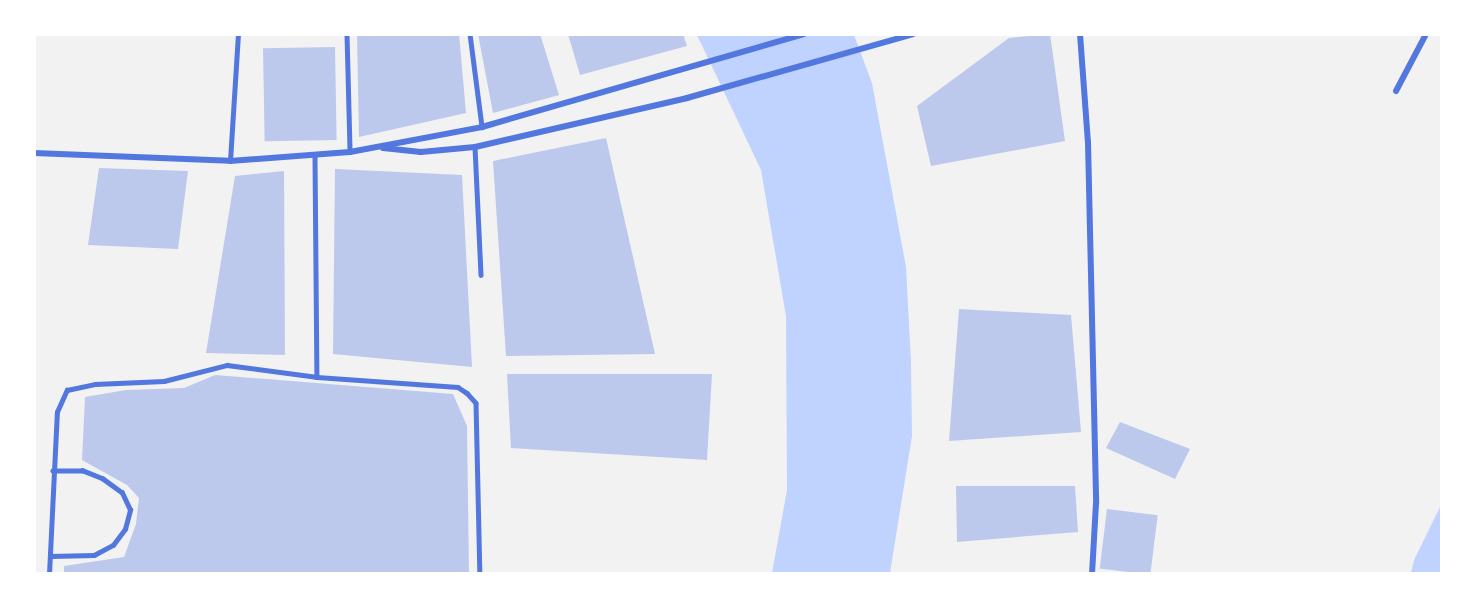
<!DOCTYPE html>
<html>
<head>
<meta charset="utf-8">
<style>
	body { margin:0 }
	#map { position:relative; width:1476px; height:608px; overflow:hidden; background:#f2f2f2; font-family:Georgia,serif }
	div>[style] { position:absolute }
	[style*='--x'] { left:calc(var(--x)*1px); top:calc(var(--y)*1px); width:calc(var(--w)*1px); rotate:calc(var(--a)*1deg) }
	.water>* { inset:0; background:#bfd3fe }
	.building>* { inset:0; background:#bdc9ec; transform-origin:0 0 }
	.service>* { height:4.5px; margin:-2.25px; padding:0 2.25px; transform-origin:2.25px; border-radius:2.25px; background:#5277de }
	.minor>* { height:6px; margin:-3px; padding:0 3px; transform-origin:3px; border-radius:3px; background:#5277de }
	span { translate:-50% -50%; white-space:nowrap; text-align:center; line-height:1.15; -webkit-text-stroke:4.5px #fff; paint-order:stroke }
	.frame { position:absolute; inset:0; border:36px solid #fff; pointer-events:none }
</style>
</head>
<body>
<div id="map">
	<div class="water">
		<i style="clip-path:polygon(697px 35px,854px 35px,872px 83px,906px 267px,911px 362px,912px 436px,890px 573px,772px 573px,787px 490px,786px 316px,761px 170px)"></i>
		<i style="clip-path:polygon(1441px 505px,1441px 573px,1411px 573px,1414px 560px)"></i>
	</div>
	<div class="building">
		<i style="clip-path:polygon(357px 34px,459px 34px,466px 113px,359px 137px)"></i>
		<i style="clip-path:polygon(478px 34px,540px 34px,559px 95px,493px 113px)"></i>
		<i style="clip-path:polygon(568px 34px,683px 34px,687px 46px,580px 75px)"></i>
		<i style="clip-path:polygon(1050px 34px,1065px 141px,931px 166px,917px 106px,1009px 38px)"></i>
		<i style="left:335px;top:47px;width:93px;height:72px;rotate:89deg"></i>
		<i style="clip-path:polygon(606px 138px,655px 354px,506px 356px,493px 161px)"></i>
		<i style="clip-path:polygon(99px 168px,188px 171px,178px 249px,88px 245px)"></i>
		<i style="clip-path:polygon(335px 169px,462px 175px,472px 367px,333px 354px)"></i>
		<i style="clip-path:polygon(284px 171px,285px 355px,206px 353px,235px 176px)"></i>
		<i style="clip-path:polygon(959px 309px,1071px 315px,1081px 432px,949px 441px)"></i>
		<i style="clip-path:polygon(507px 374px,712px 374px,707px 460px,511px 448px)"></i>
		<i style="clip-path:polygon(215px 375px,453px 394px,467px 426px,469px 574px,64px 574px,64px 566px,124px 557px,136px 524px,139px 498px,127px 485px,82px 460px,85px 397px,126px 390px,184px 388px)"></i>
		<i style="clip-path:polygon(1120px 422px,1190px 449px,1175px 479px,1106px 448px)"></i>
		<i style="clip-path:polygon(956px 486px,1075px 486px,1078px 532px,957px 542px)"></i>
		<i style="left:1107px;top:509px;width:51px;height:60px;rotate:7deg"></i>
	</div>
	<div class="service">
		<i style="--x:347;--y:34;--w:118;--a:88.5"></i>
		<i style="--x:470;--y:34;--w:94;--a:82.6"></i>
		<i style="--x:475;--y:147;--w:128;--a:87.3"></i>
		<i style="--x:315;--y:157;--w:220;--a:89.5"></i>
		<i style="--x:230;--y:161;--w:127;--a:-86.4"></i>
		<i style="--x:50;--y:556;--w:44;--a:-1.3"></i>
		<i style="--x:94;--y:555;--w:21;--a:-28"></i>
		<i style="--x:113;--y:545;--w:20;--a:-53"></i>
		<i style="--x:125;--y:529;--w:20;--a:-75"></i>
		<i style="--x:130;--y:510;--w:19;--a:-115"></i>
		<i style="--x:122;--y:493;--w:24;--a:-144"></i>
		<i style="--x:103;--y:479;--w:22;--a:-158"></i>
		<i style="--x:83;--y:471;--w:30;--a:180"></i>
		<i style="--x:49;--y:574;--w:162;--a:-87.2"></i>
		<i style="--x:57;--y:412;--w:24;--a:-66"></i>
		<i style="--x:67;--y:390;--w:29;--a:-12"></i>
		<i style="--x:95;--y:384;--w:69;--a:-2.5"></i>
		<i style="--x:164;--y:381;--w:65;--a:-14.3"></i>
		<i style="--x:227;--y:365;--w:91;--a:7.6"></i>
		<i style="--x:317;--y:377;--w:141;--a:4.1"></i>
		<i style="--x:458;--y:387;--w:11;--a:34"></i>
		<i style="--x:467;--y:393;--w:13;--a:48"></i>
		<i style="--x:476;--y:403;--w:171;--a:88.7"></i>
	</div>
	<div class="minor">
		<i style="--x:1080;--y:34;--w:108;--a:85.8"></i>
		<i style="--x:1088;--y:142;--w:361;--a:88.7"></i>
		<i style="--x:1096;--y:503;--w:71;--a:93.2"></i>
		<i style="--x:1396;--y:91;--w:64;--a:-62.2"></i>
		<i style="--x:383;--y:148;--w:38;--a:6"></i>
		<i style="--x:421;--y:152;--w:54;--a:-5.3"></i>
		<i style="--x:475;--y:147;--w:218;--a:-13"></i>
		<i style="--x:687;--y:98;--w:235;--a:-15.8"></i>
		<i style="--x:34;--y:153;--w:196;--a:2.3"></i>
		<i style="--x:230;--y:161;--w:120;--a:-4.3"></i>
		<i style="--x:350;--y:152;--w:134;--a:-10.7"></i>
		<i style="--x:482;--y:127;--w:335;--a:-16.1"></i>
	</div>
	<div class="frame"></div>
</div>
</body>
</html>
